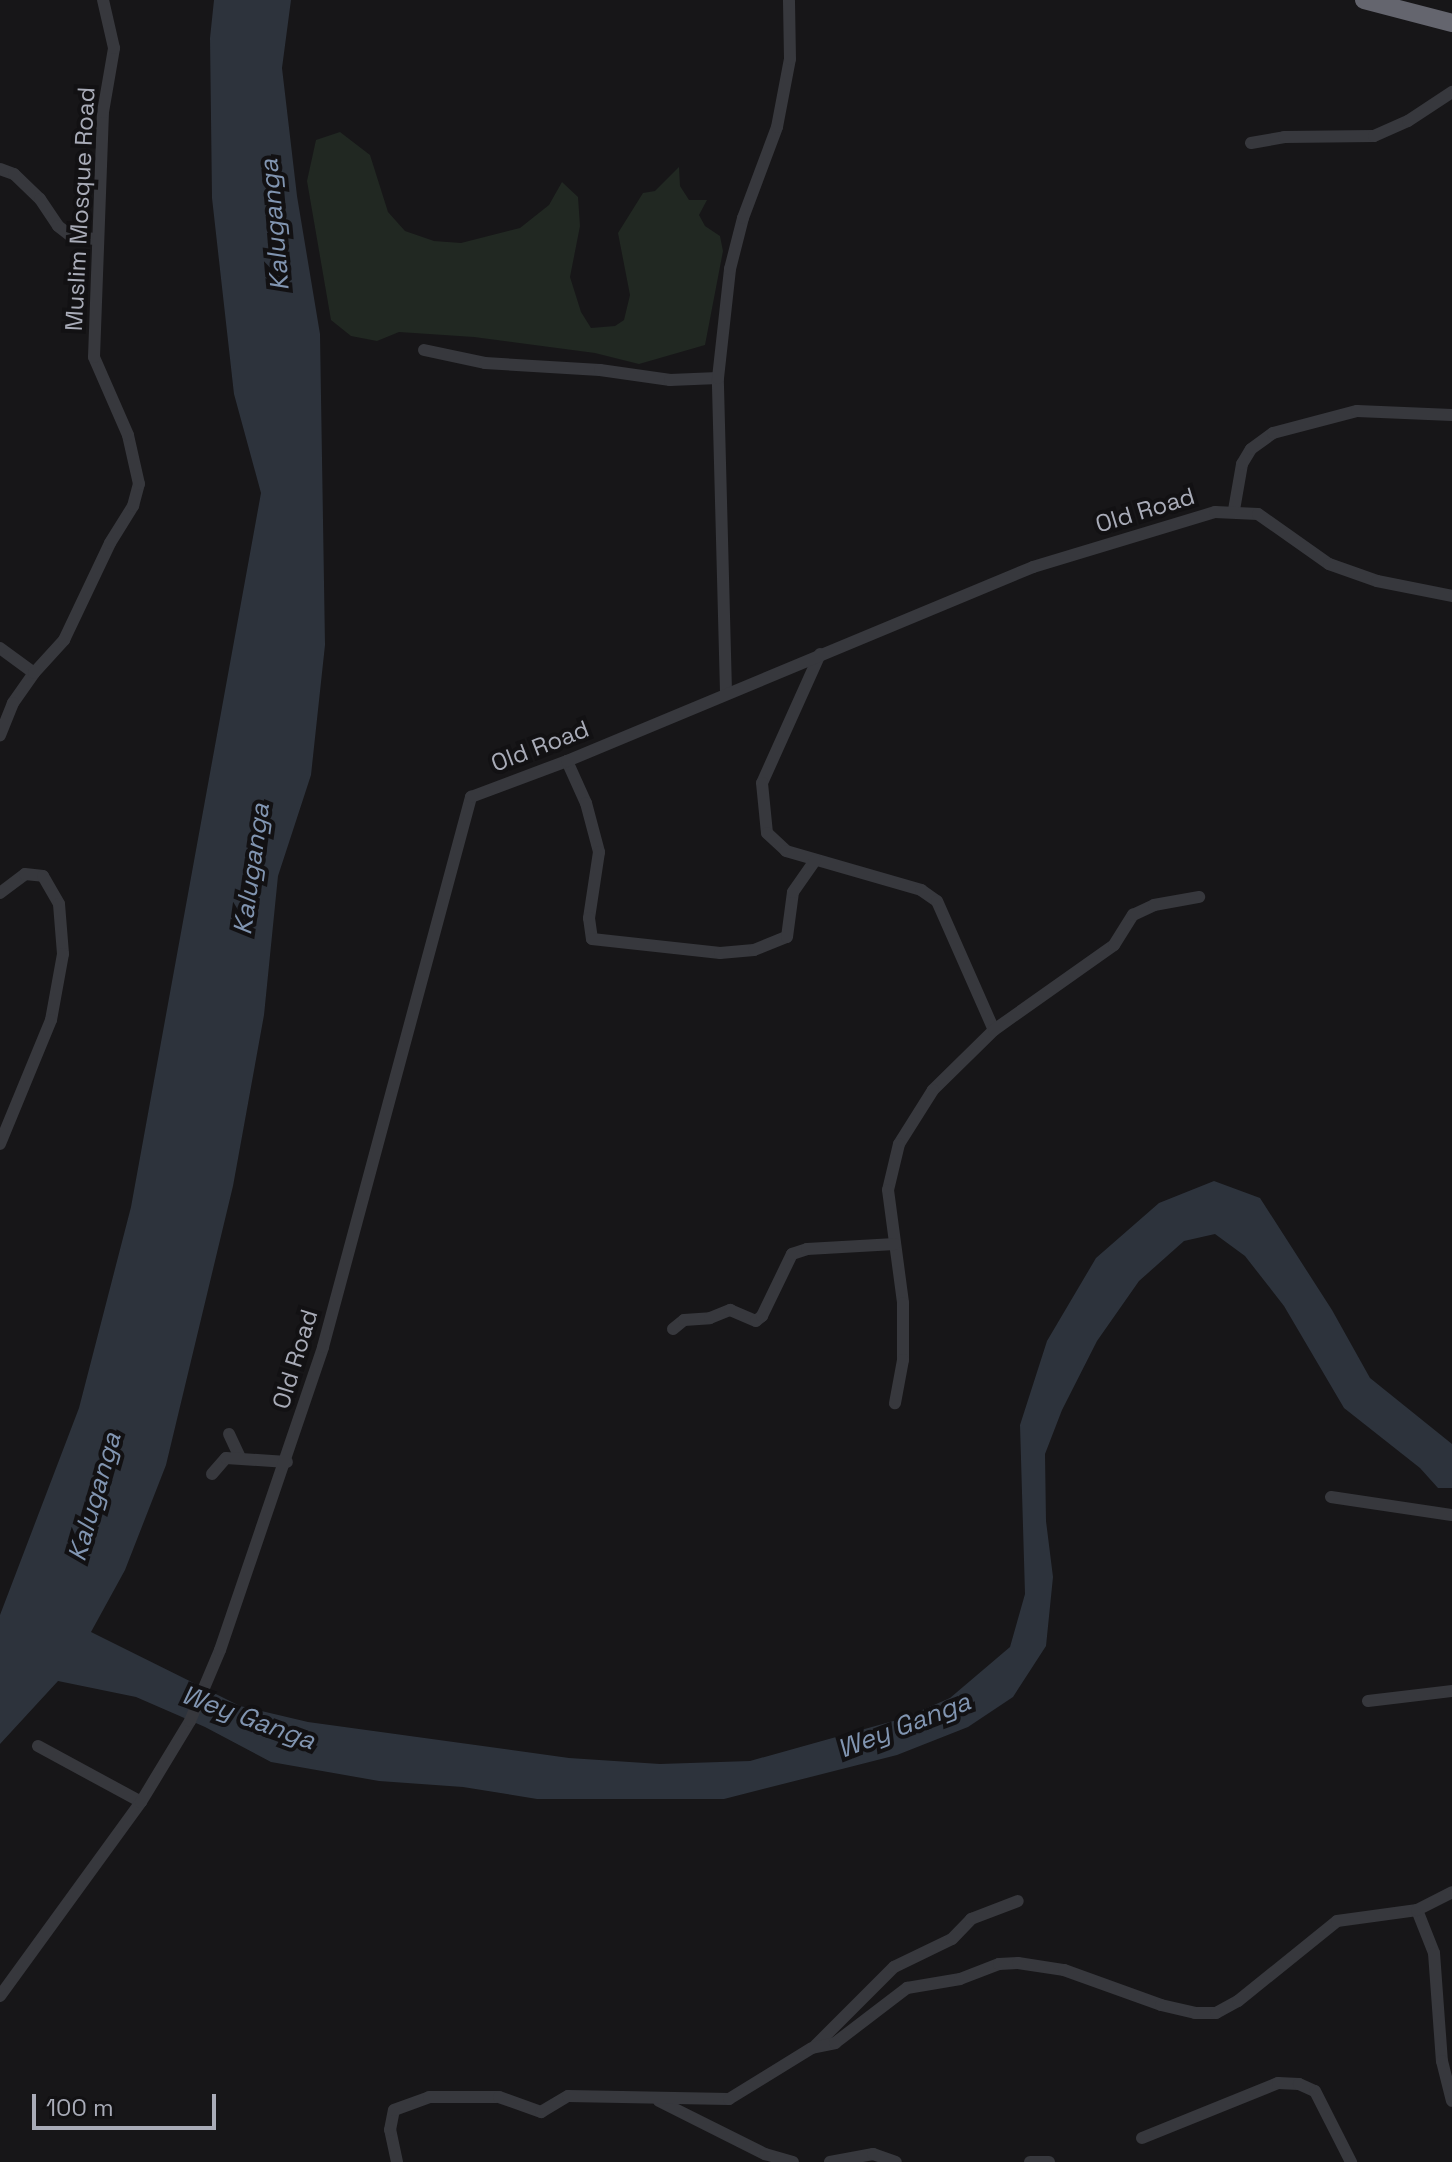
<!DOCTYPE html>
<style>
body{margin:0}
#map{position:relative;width:1452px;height:2162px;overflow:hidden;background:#171618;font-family:"Space Grotesk",sans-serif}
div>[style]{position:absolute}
.green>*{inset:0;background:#212822}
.water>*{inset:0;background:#2d333c}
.minor>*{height:12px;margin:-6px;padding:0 6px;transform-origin:6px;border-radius:6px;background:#37383d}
.highway>*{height:18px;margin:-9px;padding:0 9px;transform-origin:9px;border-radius:9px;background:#64656e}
span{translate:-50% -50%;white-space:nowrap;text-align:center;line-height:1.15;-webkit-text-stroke:8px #121113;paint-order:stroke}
.street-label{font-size:24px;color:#a9acb8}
.water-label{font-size:26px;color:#8195b1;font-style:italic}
.scale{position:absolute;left:32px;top:2094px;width:184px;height:36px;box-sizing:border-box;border:4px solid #a9acb8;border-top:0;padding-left:10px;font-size:24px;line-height:28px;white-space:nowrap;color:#a9acb8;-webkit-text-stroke:6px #121113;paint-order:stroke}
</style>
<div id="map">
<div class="green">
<div style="clip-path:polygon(340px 132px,370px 155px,388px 212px,405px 231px,434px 241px,461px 243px,520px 228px,549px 205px,562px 182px,578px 197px,580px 226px,570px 277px,581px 312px,591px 328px,615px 326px,624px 320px,630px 295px,618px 233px,643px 193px,655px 191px,679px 167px,680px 186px,689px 200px,707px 200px,699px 215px,705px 226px,720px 236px,723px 251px,705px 345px,639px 364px,595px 353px,474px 337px,399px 332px,377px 341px,351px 336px,331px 320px,307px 181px,316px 140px)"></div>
</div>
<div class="water">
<div style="clip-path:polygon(214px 0,291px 0,282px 68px,297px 196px,320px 334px,325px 645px,311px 775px,278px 876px,264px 1015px,233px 1186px,166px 1465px,125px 1570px,91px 1632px,240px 1706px,308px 1722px,569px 1758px,660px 1764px,750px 1761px,904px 1718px,950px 1698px,1010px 1647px,1025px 1594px,1020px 1425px,1047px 1341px,1096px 1258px,1159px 1203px,1214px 1181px,1260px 1198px,1332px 1310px,1370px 1378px,1452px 1444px,1452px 1488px,1438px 1488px,1420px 1468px,1344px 1408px,1284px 1306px,1245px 1256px,1215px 1234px,1184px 1241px,1139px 1281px,1097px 1341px,1062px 1410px,1045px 1454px,1046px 1521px,1053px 1577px,1046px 1646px,1013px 1697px,968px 1727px,897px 1755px,724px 1799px,537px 1799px,463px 1787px,379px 1781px,271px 1762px,205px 1727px,136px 1697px,58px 1681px,0 1744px,0 1615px,79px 1408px,131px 1207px,261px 493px,234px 394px,212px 198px,210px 38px)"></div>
</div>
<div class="minor">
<div style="left:1251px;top:143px;width:34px;rotate:-10deg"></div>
<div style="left:1284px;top:137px;width:90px;rotate:-0.6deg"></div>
<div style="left:1374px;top:136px;width:37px;rotate:-24deg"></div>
<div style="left:1408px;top:121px;width:53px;rotate:-33.4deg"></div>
<div style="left:0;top:169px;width:15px;rotate:20deg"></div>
<div style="left:14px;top:174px;width:36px;rotate:44deg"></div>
<div style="left:40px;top:199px;width:32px;rotate:56deg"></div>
<div style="left:58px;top:226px;width:18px;rotate:38deg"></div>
<div style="left:72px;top:237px;width:24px;rotate:5deg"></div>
<div style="left:424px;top:350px;width:62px;rotate:12deg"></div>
<div style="left:485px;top:363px;width:115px;rotate:3.5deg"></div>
<div style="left:600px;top:370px;width:71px;rotate:8.1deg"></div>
<div style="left:670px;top:380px;width:48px;rotate:-2.4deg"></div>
<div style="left:1234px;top:510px;width:47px;rotate:-80.1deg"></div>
<div style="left:1242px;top:464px;width:17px;rotate:-59deg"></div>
<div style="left:1251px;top:449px;width:27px;rotate:-36deg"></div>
<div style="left:1273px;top:433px;width:87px;rotate:-14.7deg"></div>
<div style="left:1357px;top:411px;width:95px;rotate:2.4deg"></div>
<div style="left:0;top:648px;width:42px;rotate:36.3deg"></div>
<div style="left:34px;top:673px;width:37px;rotate:125deg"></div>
<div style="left:13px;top:703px;width:35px;rotate:112deg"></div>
<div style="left:820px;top:654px;width:141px;rotate:114.2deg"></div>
<div style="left:762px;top:783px;width:50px;rotate:84.3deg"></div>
<div style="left:767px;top:833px;width:26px;rotate:43deg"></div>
<div style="left:786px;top:851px;width:141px;rotate:16.1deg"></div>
<div style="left:921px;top:890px;width:19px;rotate:35deg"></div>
<div style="left:937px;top:901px;width:141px;rotate:66.2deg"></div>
<div style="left:994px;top:1030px;width:86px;rotate:135.5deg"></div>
<div style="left:933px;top:1090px;width:64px;rotate:122.2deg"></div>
<div style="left:899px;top:1144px;width:47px;rotate:103.4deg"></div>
<div style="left:888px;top:1190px;width:114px;rotate:82.4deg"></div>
<div style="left:903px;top:1303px;width:57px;rotate:90deg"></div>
<div style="left:903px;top:1360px;width:44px;rotate:100.5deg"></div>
<div style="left:34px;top:673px;width:45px;rotate:-47.7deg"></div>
<div style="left:64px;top:640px;width:107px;rotate:-64.6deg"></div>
<div style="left:110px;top:543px;width:44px;rotate:-58.1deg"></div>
<div style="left:133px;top:506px;width:23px;rotate:-75deg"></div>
<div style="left:139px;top:484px;width:50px;rotate:-102.7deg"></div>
<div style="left:128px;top:435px;width:85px;rotate:-113.6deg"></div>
<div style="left:94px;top:357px;width:245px;rotate:-87.9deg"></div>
<div style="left:103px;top:112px;width:65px;rotate:-80.2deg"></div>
<div style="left:114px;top:48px;width:49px;rotate:-102.9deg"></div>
<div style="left:726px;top:692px;width:314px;rotate:-91.5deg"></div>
<div style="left:718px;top:378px;width:110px;rotate:-83.7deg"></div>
<div style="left:730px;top:269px;width:53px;rotate:-75.7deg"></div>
<div style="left:743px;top:218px;width:97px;rotate:-69.5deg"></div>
<div style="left:777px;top:127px;width:69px;rotate:-79.2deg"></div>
<div style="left:790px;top:59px;width:59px;rotate:-91deg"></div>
<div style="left:567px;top:761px;width:46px;rotate:65.7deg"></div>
<div style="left:586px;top:803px;width:51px;rotate:75.1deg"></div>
<div style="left:599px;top:852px;width:67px;rotate:98.6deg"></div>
<div style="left:589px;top:918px;width:21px;rotate:82deg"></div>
<div style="left:592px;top:939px;width:129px;rotate:6.2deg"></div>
<div style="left:720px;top:953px;width:34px;rotate:-5deg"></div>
<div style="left:754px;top:950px;width:35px;rotate:-22deg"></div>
<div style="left:787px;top:937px;width:45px;rotate:-82.4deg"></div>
<div style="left:793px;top:892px;width:39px;rotate:-55deg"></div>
<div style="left:0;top:893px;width:31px;rotate:-37deg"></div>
<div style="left:25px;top:874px;width:18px;rotate:6deg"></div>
<div style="left:43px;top:876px;width:32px;rotate:60deg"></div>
<div style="left:59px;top:904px;width:50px;rotate:85.4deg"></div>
<div style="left:63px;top:954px;width:67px;rotate:100.3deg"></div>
<div style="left:51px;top:1020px;width:134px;rotate:112.4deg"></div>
<div style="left:994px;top:1030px;width:147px;rotate:-35.3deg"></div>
<div style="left:1114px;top:945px;width:36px;rotate:-58deg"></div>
<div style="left:1133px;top:915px;width:23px;rotate:-25deg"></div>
<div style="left:1154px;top:905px;width:46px;rotate:-10.1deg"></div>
<div style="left:673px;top:1329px;width:14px;rotate:-39deg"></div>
<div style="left:684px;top:1320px;width:26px;rotate:-4deg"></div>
<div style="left:710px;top:1318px;width:22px;rotate:-22deg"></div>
<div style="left:730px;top:1310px;width:28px;rotate:23deg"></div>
<div style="left:756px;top:1321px;width:8px;rotate:-40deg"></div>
<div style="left:762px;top:1316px;width:69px;rotate:-64.2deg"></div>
<div style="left:792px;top:1254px;width:16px;rotate:-18deg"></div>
<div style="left:807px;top:1249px;width:88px;rotate:-3.3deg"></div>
<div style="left:229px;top:1434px;width:26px;rotate:65deg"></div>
<div style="left:212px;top:1474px;width:21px;rotate:-49deg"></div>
<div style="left:226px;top:1458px;width:61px;rotate:3.8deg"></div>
<div style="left:1331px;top:1497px;width:122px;rotate:8.5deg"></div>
<div style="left:1368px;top:1701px;width:85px;rotate:-6.8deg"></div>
<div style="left:38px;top:1746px;width:117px;rotate:28.5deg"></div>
<div style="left:1417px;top:1910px;width:46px;rotate:68.4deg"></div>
<div style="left:1434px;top:1953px;width:108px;rotate:85.8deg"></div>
<div style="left:1442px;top:2061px;width:41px;rotate:76deg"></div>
<div style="left:0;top:1996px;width:240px;rotate:-54deg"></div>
<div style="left:141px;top:1802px;width:95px;rotate:-58.8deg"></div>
<div style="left:190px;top:1721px;width:77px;rotate:-67.1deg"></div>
<div style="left:220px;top:1650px;width:320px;rotate:-71.2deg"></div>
<div style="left:323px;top:1347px;width:570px;rotate:-74.94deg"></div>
<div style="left:471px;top:797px;width:103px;rotate:-20.6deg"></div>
<div style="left:567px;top:761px;width:505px;rotate:-22.6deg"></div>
<div style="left:1033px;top:567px;width:190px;rotate:-16.8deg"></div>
<div style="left:1215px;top:512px;width:43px;rotate:2.7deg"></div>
<div style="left:1258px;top:514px;width:87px;rotate:35.2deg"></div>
<div style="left:1329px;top:564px;width:51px;rotate:19.5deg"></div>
<div style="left:1377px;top:581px;width:76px;rotate:11.3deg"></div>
<div style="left:815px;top:2046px;width:112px;rotate:-45deg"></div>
<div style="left:894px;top:1967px;width:64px;rotate:-25.8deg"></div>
<div style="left:952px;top:1939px;width:28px;rotate:-46deg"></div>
<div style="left:971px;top:1919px;width:50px;rotate:-21deg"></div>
<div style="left:659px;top:2101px;width:119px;rotate:26.6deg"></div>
<div style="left:765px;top:2154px;width:29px;rotate:16deg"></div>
<div style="left:1142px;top:2138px;width:147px;rotate:-22deg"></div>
<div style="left:1278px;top:2083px;width:21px;rotate:3deg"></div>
<div style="left:1299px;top:2084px;width:17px;rotate:24deg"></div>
<div style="left:1315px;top:2091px;width:80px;rotate:63.1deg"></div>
<div style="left:397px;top:2162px;width:33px;rotate:-102deg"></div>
<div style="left:390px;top:2130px;width:20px;rotate:-79deg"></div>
<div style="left:394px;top:2110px;width:37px;rotate:-20deg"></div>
<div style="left:429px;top:2097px;width:70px"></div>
<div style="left:499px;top:2097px;width:45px;rotate:19.7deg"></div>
<div style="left:541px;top:2112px;width:31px;rotate:-31deg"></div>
<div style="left:568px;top:2096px;width:161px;rotate:1.1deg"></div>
<div style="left:729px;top:2099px;width:97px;rotate:-31.6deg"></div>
<div style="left:812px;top:2048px;width:24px;rotate:-12deg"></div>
<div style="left:835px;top:2043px;width:91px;rotate:-37.4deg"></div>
<div style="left:907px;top:1988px;width:54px;rotate:-9.6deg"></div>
<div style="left:960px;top:1979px;width:42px;rotate:-21deg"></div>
<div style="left:999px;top:1964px;width:19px;rotate:-3deg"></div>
<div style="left:1018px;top:1963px;width:47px;rotate:8.7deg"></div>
<div style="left:1064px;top:1970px;width:103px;rotate:19.8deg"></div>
<div style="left:1161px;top:2005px;width:35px;rotate:13deg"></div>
<div style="left:1195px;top:2013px;width:21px"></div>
<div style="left:1216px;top:2013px;width:25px;rotate:-29deg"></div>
<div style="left:1238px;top:2001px;width:127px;rotate:-38.9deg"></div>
<div style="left:1337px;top:1921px;width:81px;rotate:-7.8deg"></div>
<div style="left:1417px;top:1910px;width:39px;rotate:-27deg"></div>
<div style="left:830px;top:2162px;width:44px;rotate:-10.5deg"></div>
<div style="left:873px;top:2154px;width:24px;rotate:19deg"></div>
<div style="left:1030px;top:2162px;width:19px"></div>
</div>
<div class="highway">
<div style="left:1364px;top:0;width:91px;rotate:14.6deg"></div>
</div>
<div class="street-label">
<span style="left:80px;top:209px;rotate:-87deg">Muslim Mosque Road</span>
<span style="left:1145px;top:510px;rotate:-17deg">Old Road</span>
<span style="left:540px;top:746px;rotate:-21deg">Old Road</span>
<span style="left:295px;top:1359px;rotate:-73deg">Old Road</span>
</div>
<div class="water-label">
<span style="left:275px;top:225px;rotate:-95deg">Kaluganga</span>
<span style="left:252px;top:869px;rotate:-82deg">Kaluganga</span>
<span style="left:95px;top:1497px;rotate:-74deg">Kaluganga</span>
<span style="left:248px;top:1718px;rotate:20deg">Wey Ganga</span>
<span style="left:904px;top:1726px;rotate:-21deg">Wey Ganga</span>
</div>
<div class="scale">100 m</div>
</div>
